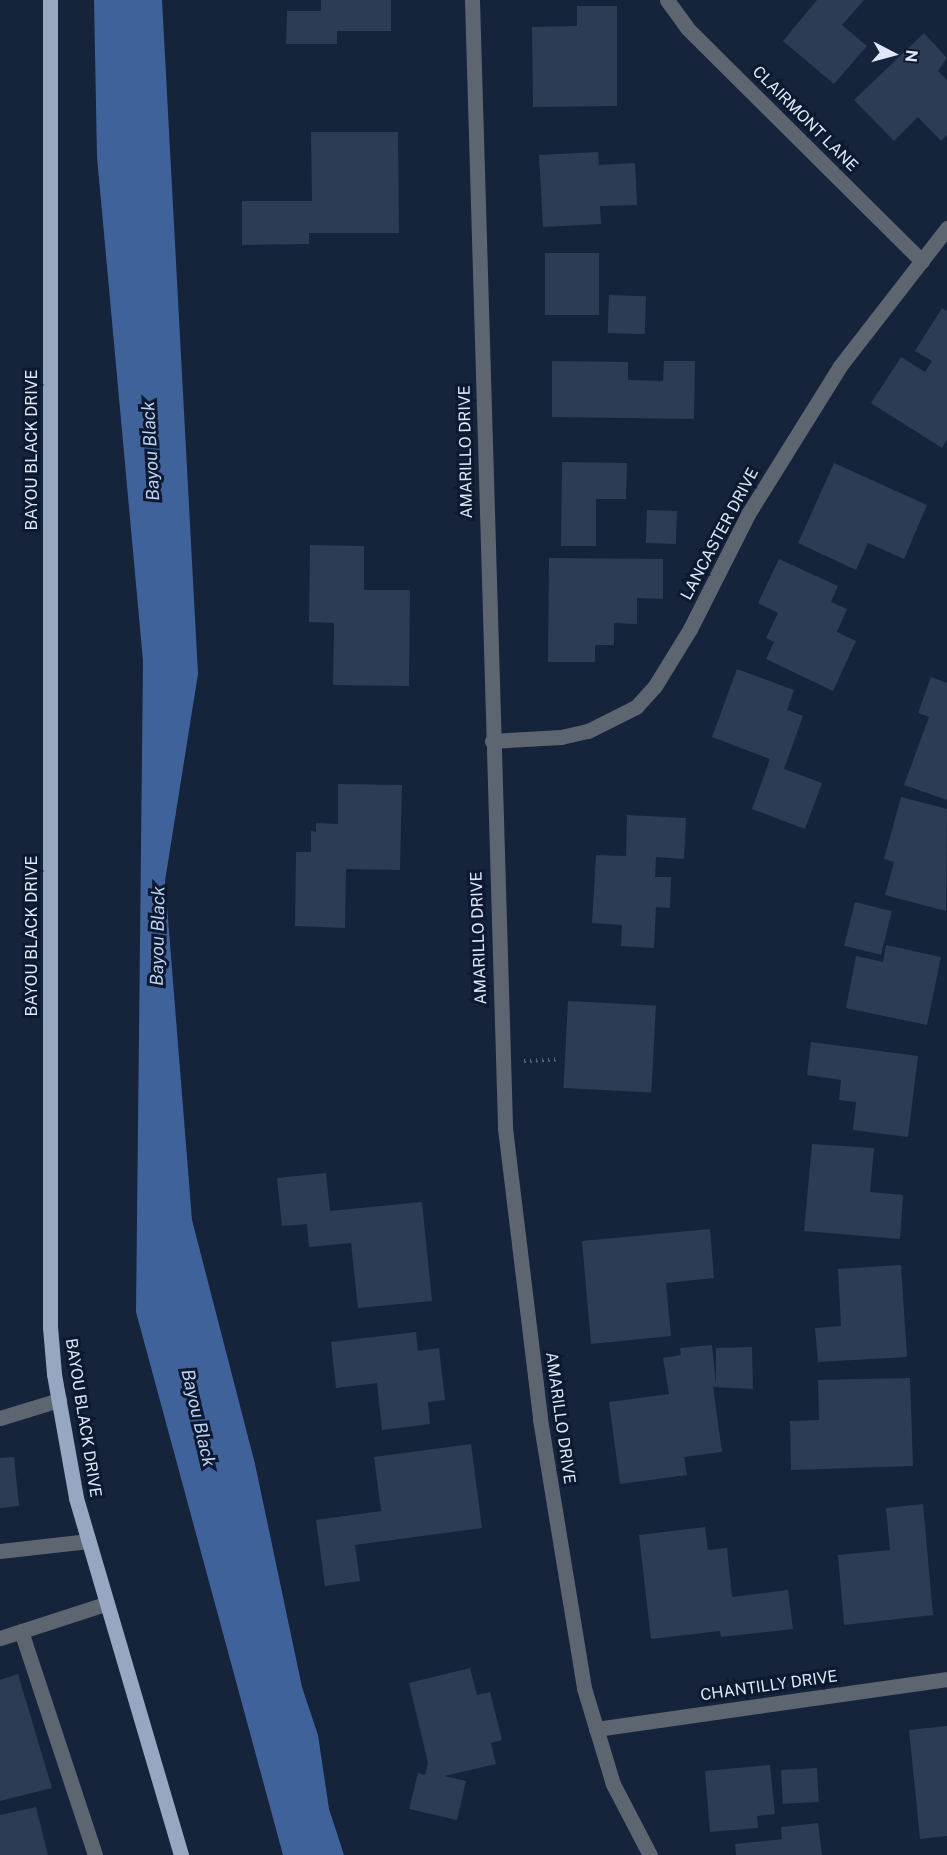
<!DOCTYPE html>
<style>
body{margin:0}
#map{position:relative;width:947px;height:1855px;overflow:hidden;background:#15233b;font-family:"Public Sans",sans-serif}
div>[style]{position:absolute}
.water>*{inset:0;background:#40629a}
.building>*{inset:0;background:#2d3c55;transform-origin:0 0}
.path>*{height:4px;margin-top:-2px;transform-origin:0;background:repeating-linear-gradient(90deg,#576479 0 1.5px,transparent 0 6px)}
.minor>*{height:15px;margin:-7.5px;padding:0 7.5px;transform-origin:7.5px;border-radius:7.5px;background:#5d6571}
.major>*{height:15px;margin:-7.5px;padding:0 7.5px;transform-origin:7.5px;border-radius:7.5px;background:#97a7c1}
span{translate:-50% -50%;white-space:nowrap;text-align:center;line-height:1.15;-webkit-text-stroke:6px #0c1930;paint-order:stroke}
.street-label{font-size:16px;color:#dee8f8}
.water-label{font-size:18px;color:#bed2f4;font-style:italic}
.north{position:absolute;left:863px;top:24px;width:60px;height:60px;-webkit-text-stroke:4px #0c1930;paint-order:stroke;rotate:96deg;font-size:16px;font-weight:700;line-height:24px;text-align:center;color:#dee8f8}
.north::after{content:'';display:block;margin:auto;width:21px;height:27px;background:#dee8f8;clip-path:polygon(50% 0,100% 100%,50% 72%,0 100%)}
</style>
<div id="map">
<div class="water">
<div style="clip-path:polygon(94px 0,162px 0,198px 674px,165px 881px,192px 1220px,255px 1464px,302px 1687px,318px 1735px,329px 1809px,344px 1855px,283px 1855px,136px 1312px,143px 661px,97px 157px)"></div>
</div>
<div class="building">
<div style="clip-path:polygon(321px 0,391px 0,391px 31px,337px 31px,337px 44px,286px 44px,287px 11px,321px 11px)"></div>
<div style="clip-path:polygon(817px 0,864px 0,842px 25px,867px 46px,834px 84px,783px 41px)"></div>
<div style="clip-path:polygon(577px 6px,617px 6px,617px 106px,533px 107px,532px 27px,577px 26px)"></div>
<div style="clip-path:polygon(924px 33px,947px 58px,938px 71px,947px 80px,947px 135px,941px 141px,918px 117px,894px 141px,854px 100px)"></div>
<div style="clip-path:polygon(311px 132px,398px 132px,399px 233px,309px 233px,309px 244px,242px 245px,242px 201px,312px 201px)"></div>
<div style="clip-path:polygon(598px 152px,599px 165px,635px 163px,637px 205px,600px 206px,601px 224px,543px 227px,539px 155px)"></div>
<div style="left:545px;top:253px;width:54px;height:62px"></div>
<div style="left:609px;top:295px;width:37px;height:38px;rotate:2deg"></div>
<div style="clip-path:polygon(942px 308px,947px 311px,947px 440px,942px 448px,871px 403px,901px 357px,925px 372px,932px 361px,915px 351px)"></div>
<div style="clip-path:polygon(552px 361px,628px 362px,628px 380px,663px 381px,664px 361px,695px 361px,694px 419px,552px 417px)"></div>
<div style="clip-path:polygon(562px 462px,627px 463px,626px 499px,596px 499px,596px 546px,561px 546px)"></div>
<div style="clip-path:polygon(834px 463px,927px 505px,904px 559px,868px 543px,856px 570px,798px 543px)"></div>
<div style="left:647px;top:510px;width:30px;height:33px;rotate:2deg"></div>
<div style="clip-path:polygon(310px 545px,364px 546px,364px 590px,410px 590px,409px 686px,333px 685px,334px 623px,309px 622px)"></div>
<div style="clip-path:polygon(549px 558px,663px 559px,663px 599px,637px 598px,637px 624px,614px 623px,614px 645px,595px 645px,595px 662px,548px 662px)"></div>
<div style="clip-path:polygon(779px 559px,838px 586px,831px 602px,847px 609px,837px 632px,856px 641px,833px 691px,766px 659px,774px 642px,766px 638px,778px 613px,758px 603px)"></div>
<div style="clip-path:polygon(737px 669px,794px 690px,787px 710px,803px 716px,784px 769px,822px 783px,805px 829px,752px 809px,770px 759px,712px 737px)"></div>
<div style="clip-path:polygon(931px 677px,947px 683px,947px 800px,904px 785px,929px 717px,918px 713px)"></div>
<div style="clip-path:polygon(338px 784px,402px 785px,400px 870px,346px 869px,345px 928px,295px 926px,296px 852px,311px 852px,311px 831px,316px 832px,316px 823px,338px 824px)"></div>
<div style="clip-path:polygon(901px 797px,947px 809px,946px 911px,885px 895px,894px 862px,884px 859px)"></div>
<div style="clip-path:polygon(627px 815px,686px 818px,684px 859px,656px 857px,655px 877px,671px 877px,670px 908px,656px 907px,654px 948px,621px 946px,622px 925px,592px 923px,596px 855px,626px 856px)"></div>
<div style="left:855px;top:902px;width:38px;height:45px;rotate:14deg"></div>
<div style="clip-path:polygon(886px 945px,941px 957px,927px 1025px,846px 1008px,856px 956px,883px 962px)"></div>
<div style="left:568px;top:1001px;width:88px;height:87px;rotate:3deg"></div>
<div style="clip-path:polygon(811px 1042px,918px 1056px,908px 1137px,853px 1130px,856px 1102px,839px 1100px,841px 1080px,807px 1075px)"></div>
<div style="clip-path:polygon(812px 1144px,874px 1148px,870px 1192px,903px 1195px,900px 1239px,804px 1231px)"></div>
<div style="clip-path:polygon(326px 1173px,330px 1211px,422px 1202px,432px 1301px,358px 1308px,351px 1243px,309px 1247px,307px 1224px,282px 1226px,277px 1178px)"></div>
<div style="clip-path:polygon(710px 1229px,714px 1278px,666px 1283px,671px 1336px,591px 1344px,582px 1241px)"></div>
<div style="clip-path:polygon(901px 1265px,907px 1357px,818px 1362px,815px 1328px,841px 1326px,838px 1269px)"></div>
<div style="clip-path:polygon(416px 1332px,418px 1351px,439px 1348px,445px 1400px,428px 1402px,430px 1424px,382px 1430px,377px 1383px,336px 1388px,331px 1342px)"></div>
<div style="clip-path:polygon(712px 1345px,716px 1384px,716px 1348px,752px 1347px,753px 1389px,713px 1387px,722px 1452px,684px 1457px,687px 1475px,620px 1484px,609px 1402px,669px 1394px,663px 1358px,681px 1355px,680px 1348px)"></div>
<div style="clip-path:polygon(910px 1378px,913px 1466px,791px 1470px,790px 1421px,819px 1420px,818px 1380px)"></div>
<div style="clip-path:polygon(471px 1444px,482px 1528px,355px 1545px,360px 1581px,325px 1586px,316px 1520px,381px 1511px,374px 1457px)"></div>
<div style="clip-path:polygon(14px 1457px,19px 1506px,0 1508px,0 1458px)"></div>
<div style="clip-path:polygon(923px 1504px,933px 1615px,844px 1625px,838px 1555px,890px 1550px,886px 1508px)"></div>
<div style="clip-path:polygon(705px 1527px,708px 1550px,727px 1548px,732px 1597px,788px 1590px,793px 1629px,721px 1637px,720px 1631px,651px 1639px,639px 1535px)"></div>
<div style="clip-path:polygon(470px 1668px,477px 1695px,490px 1692px,502px 1740px,491px 1743px,496px 1764px,444px 1776px,466px 1781px,457px 1820px,409px 1809px,418px 1773px,425px 1775px,428px 1763px,409px 1683px)"></div>
<div style="clip-path:polygon(18px 1674px,52px 1788px,0 1801px,0 1680px)"></div>
<div style="clip-path:polygon(947px 1726px,947px 1836px,920px 1839px,909px 1730px)"></div>
<div style="clip-path:polygon(770px 1765px,775px 1814px,757px 1816px,758px 1828px,710px 1832px,705px 1771px)"></div>
<div style="left:817px;top:1768px;width:34px;height:36px;rotate:87deg"></div>
<div style="clip-path:polygon(36px 1807px,48px 1855px,0 1855px,0 1815px)"></div>
<div style="clip-path:polygon(818px 1823px,822px 1855px,736px 1855px,735px 1844px,782px 1839px,781px 1827px)"></div>
</div>
<div class="path">
<div style="left:524px;top:1061px;width:35px;rotate:-3deg"></div>
</div>
<div class="minor">
<div style="left:472px;top:0;width:1128px;rotate:88.32deg"></div>
<div style="left:505px;top:1128px;width:293px;rotate:83.1deg"></div>
<div style="left:540px;top:1419px;width:273px;rotate:80.7deg"></div>
<div style="left:584px;top:1688px;width:100px;rotate:73.2deg"></div>
<div style="left:613px;top:1784px;width:80px;rotate:62.5deg"></div>
<div style="left:667px;top:0;width:34px;rotate:54deg"></div>
<div style="left:687px;top:28px;width:331px;rotate:44.8deg"></div>
<div style="left:492px;top:741px;width:69px;rotate:-3.3deg"></div>
<div style="left:561px;top:737px;width:28px;rotate:-13deg"></div>
<div style="left:588px;top:731px;width:54px;rotate:-26.6deg"></div>
<div style="left:636px;top:707px;width:28px;rotate:-48deg"></div>
<div style="left:655px;top:686px;width:67px;rotate:-58.4deg"></div>
<div style="left:690px;top:629px;width:129px;rotate:-63.2deg"></div>
<div style="left:748px;top:514px;width:174px;rotate:-58.1deg"></div>
<div style="left:840px;top:366px;width:175px;rotate:-52.2deg"></div>
<div style="left:0;top:1418px;width:62px;rotate:-17deg"></div>
<div style="left:0;top:1551px;width:89px;rotate:-6.5deg"></div>
<div style="left:21px;top:1631px;width:236px;rotate:71.7deg"></div>
<div style="left:0;top:1638px;width:110px;rotate:-17.9deg"></div>
<div style="left:596px;top:1729px;width:355px;rotate:-8.1deg"></div>
</div>
<div class="major">
<div style="left:50px;top:0;width:1327px;rotate:90deg"></div>
<div style="left:50px;top:1327px;width:47px;rotate:85.1deg"></div>
<div style="left:54px;top:1374px;width:126px;rotate:79.9deg"></div>
<div style="left:76px;top:1498px;width:372px;rotate:73.6deg"></div>
</div>
<div class="street-label">
<span style="left:805px;top:119px;rotate:45deg">CLAIRMONT LANE</span>
<span style="left:32px;top:450px;rotate:-90deg">BAYOU BLACK DRIVE</span>
<span style="left:466px;top:452px;rotate:-91deg">AMARILLO DRIVE</span>
<span style="left:720px;top:534px;rotate:-62deg">LANCASTER DRIVE</span>
<span style="left:32px;top:936px;rotate:-90deg">BAYOU BLACK DRIVE</span>
<span style="left:479px;top:938px;rotate:-92deg">AMARILLO DRIVE</span>
<span style="left:83px;top:1418px;rotate:81deg">BAYOU BLACK DRIVE</span>
<span style="left:560px;top:1418px;rotate:82deg">AMARILLO DRIVE</span>
<span style="left:769px;top:1686px;rotate:-8deg">CHANTILLY DRIVE</span>
</div>
<div class="water-label">
<span style="left:151px;top:451px;rotate:-93deg">Bayou Black</span>
<span style="left:158px;top:936px;rotate:-89deg">Bayou Black</span>
<span style="left:198px;top:1418px;rotate:77deg">Bayou Black</span>
</div>
<div class="north">N</div>
</div>
